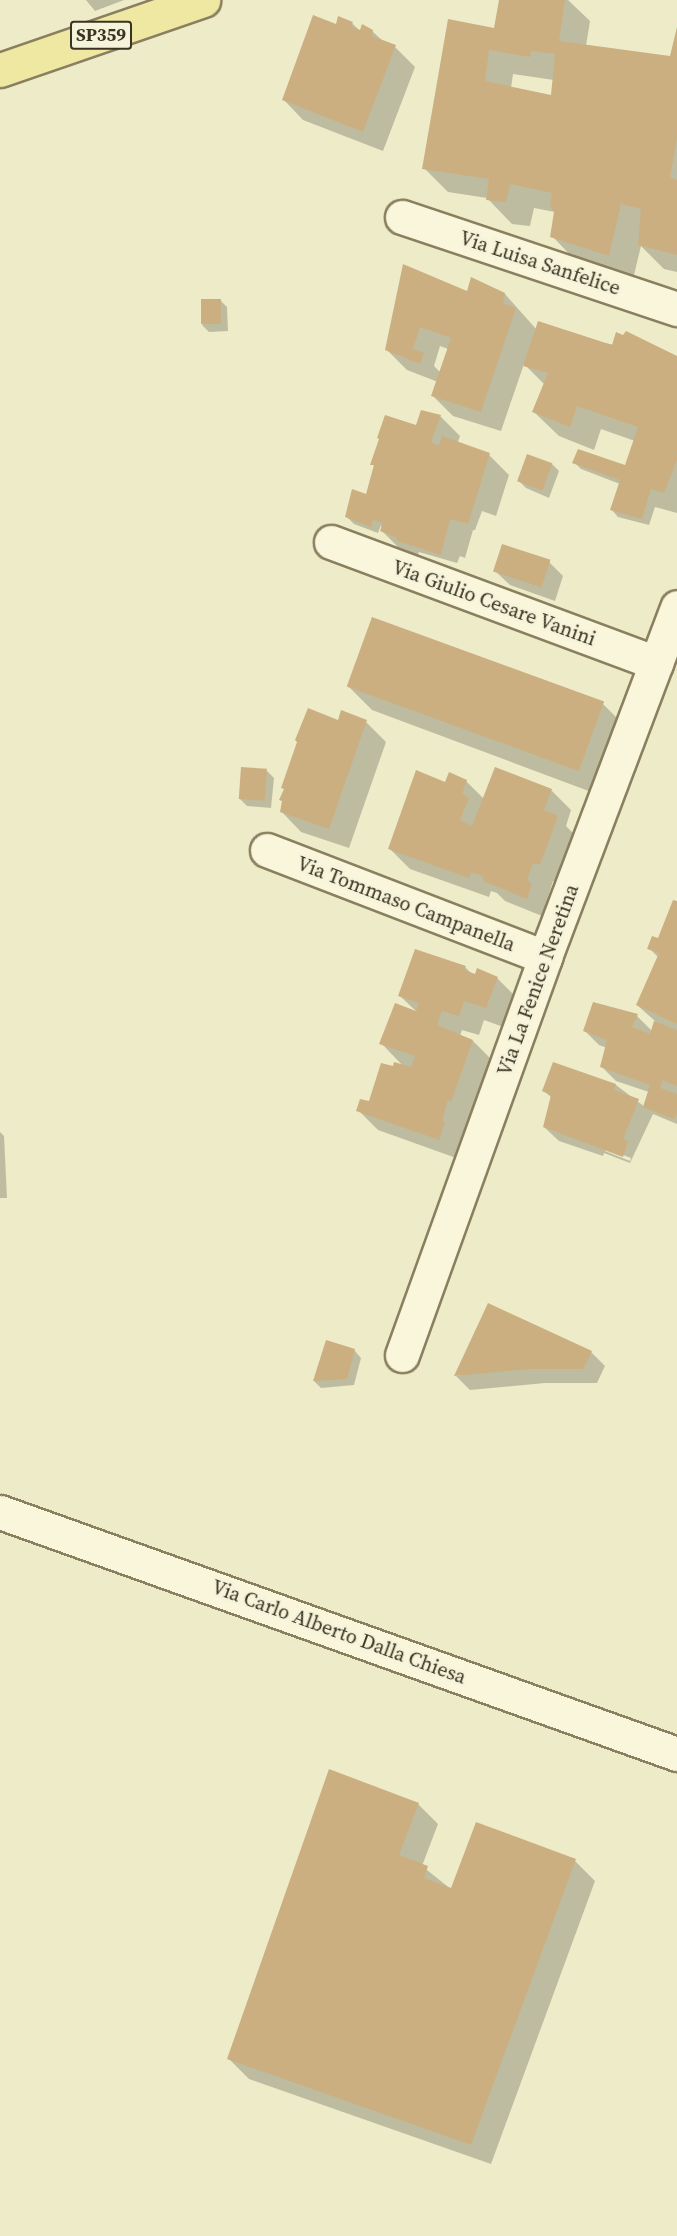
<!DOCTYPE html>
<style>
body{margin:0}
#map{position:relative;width:677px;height:2236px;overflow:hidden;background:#eeebc9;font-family:"Source Serif 4",serif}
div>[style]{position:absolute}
.shadow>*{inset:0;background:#0003}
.building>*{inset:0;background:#cbaf80;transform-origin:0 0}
.roads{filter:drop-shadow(2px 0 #8a7f5e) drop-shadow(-2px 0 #8a7f5e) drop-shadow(0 2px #8a7f5e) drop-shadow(0 -2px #8a7f5e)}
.minor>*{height:33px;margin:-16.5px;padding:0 16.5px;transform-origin:16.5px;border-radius:16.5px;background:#f9f6dc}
.tertiary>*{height:33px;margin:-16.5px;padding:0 16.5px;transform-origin:16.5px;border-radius:16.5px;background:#f9f6dc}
.primary>*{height:33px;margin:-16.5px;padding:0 16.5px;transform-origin:16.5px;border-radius:16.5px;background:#efe8a3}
span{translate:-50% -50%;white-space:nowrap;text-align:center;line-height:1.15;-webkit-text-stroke:5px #f5f3d9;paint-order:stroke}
.shield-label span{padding:2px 4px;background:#f5f3d9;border:2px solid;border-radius:4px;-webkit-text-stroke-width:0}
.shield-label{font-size:18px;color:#3b3321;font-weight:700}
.street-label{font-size:20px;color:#3b3321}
</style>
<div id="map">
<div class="shadow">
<div style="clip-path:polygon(86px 0,124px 0,95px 11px)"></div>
<div style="clip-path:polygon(evenodd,501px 0,568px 0,590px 21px,586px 46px,671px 58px,677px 29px,677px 272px,664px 269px,641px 246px,633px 279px,576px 261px,552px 236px,555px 212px,534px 208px,530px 226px,512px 224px,487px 198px,448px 192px,424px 168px,496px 30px,501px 0,513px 74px,554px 80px,552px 97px,511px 88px,513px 74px)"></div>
<div style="clip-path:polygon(352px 23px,361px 32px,372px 31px,384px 42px,395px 47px,415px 67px,383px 151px,303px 120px,283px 99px,337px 26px)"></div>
<div style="clip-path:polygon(evenodd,467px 293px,505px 294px,537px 330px,677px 357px,677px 513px,655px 507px,649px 525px,618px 517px,611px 509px,620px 484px,581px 469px,574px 462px,626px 467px,635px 441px,601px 429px,594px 450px,559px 436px,534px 412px,545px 385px,524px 364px,501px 431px,453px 416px,433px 396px,438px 382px,407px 370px,387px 350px,467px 293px,440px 346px,448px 349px,441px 373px,434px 366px,440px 346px)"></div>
<div style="clip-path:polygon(220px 300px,227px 307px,228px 331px,209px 332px,202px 325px)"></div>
<div style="clip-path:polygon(440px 416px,460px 436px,458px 442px,489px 455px,509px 475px,496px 516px,482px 511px,475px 530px,473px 530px,465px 558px,460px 556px,457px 563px,419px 552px,417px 557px,402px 551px,382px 531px,381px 525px,378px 533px,354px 524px,347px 517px,367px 497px,375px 467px,372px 464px,417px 427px)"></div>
<div style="clip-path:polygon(552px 464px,559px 471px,549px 498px,526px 488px,519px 481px)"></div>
<div style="clip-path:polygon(549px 562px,563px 576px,555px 601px,510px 585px,495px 571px)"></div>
<div style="clip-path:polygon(348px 686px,603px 704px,627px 728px,602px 796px,372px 710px)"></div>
<div style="clip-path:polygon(366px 722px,386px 742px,349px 848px,301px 832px,281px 811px)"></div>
<div style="clip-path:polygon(267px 771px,274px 778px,271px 808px,247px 806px,240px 799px)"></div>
<div style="clip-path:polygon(466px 781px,484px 799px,551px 790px,571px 810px,566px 826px,577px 837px,560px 884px,553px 881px,547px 900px,552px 904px,547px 918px,505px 901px,497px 893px,491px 891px,489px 897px,410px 869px,390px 849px,446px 784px)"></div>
<div style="clip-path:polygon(evenodd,677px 903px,677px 1124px,653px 1114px,630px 1163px,604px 1153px,603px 1156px,559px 1141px,544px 1127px,552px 1098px,544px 1091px,554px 1064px,616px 1085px,645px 1107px,649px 1092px,616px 1081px,601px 1066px,607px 1048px,599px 1045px,585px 1031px,594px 1003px,637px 1016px,652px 1031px,655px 1021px,637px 1005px,659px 958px,649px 948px,659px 940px,677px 903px,605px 1148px,631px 1158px,630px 1161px,605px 1151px,605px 1148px)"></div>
<div style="clip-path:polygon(465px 967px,472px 974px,497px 978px,517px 998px,506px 1028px,484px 1020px,479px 1035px,462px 1030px,460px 1036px,473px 1041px,493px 1061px,472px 1121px,468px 1119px,459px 1159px,378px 1130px,358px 1110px,369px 1103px,394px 1068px,404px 1067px,381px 1043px,418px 1013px,400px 996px)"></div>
<div style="clip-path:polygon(0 1132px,4px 1136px,7px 1198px,0 1198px)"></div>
<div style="clip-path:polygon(327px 1342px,354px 1350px,361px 1358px,354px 1385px,321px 1388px,314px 1381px)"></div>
<div style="clip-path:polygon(591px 1352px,605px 1366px,597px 1383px,545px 1383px,470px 1390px,456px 1376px)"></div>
<div style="clip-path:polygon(418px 1804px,438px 1824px,422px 1866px,452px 1890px,575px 1861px,595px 1881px,491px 2164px,249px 2079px,229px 2059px)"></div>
</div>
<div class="building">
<div style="clip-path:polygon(evenodd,499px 0,565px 0,559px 41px,670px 56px,677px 27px,677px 138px,670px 177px,677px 180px,677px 255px,638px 245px,641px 209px,621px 204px,609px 256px,550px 237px,554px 212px,550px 206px,552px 193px,510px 184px,506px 202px,486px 200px,489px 179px,422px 169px,448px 19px,494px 28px,499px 0,489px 50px,530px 57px,531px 51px,555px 54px,551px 95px,485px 81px,489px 50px)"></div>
<div style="clip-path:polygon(313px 15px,336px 24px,338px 16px,353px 22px,351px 26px,360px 30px,362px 24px,373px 30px,372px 36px,396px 45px,363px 132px,282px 100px)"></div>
<div style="clip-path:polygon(403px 264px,467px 291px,471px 277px,505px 293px,503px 303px,516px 308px,481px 412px,431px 396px,451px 338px,420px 327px,413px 349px,424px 353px,420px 364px,385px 350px)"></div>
<div style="left:221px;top:299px;width:25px;height:20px;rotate:90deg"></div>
<div style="clip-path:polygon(538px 321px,612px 345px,616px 332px,623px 335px,626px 331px,677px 356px,677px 460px,664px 493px,651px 489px,642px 519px,610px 510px,620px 480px,572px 463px,578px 449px,625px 465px,638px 427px,577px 406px,570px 427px,532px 412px,548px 373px,523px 366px)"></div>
<div style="clip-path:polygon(421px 410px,441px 415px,431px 442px,439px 446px,442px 436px,490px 453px,468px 524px,450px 519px,441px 555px,397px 541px,397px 538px,380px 531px,383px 523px,373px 520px,371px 527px,345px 517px,352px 489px,366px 494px,374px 465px,370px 465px,379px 439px,377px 438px,385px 415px,416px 425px)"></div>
<div style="left:527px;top:454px;width:27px;height:29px;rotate:20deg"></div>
<div style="left:502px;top:544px;width:51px;height:29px;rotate:18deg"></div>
<div style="left:372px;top:617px;width:247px;height:74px;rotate:20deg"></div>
<div style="clip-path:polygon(308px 708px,338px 720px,341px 710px,367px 720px,329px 829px,280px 812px,282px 801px,279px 800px,284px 789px,281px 788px,297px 742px,295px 740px)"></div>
<div style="left:241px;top:767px;width:26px;height:32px;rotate:4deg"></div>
<div style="clip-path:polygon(495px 767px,552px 789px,544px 810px,558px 816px,540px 865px,533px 863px,527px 880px,532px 883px,527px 899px,483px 881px,483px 876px,471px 872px,469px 878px,388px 849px,416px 770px,445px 782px,449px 772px,467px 780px,462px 794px,469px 798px,460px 820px,472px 826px)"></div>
<div style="clip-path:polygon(673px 900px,677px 901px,677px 1024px,636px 1005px,659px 953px,647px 949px,652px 936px,658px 938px)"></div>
<div style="clip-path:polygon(415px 949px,466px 966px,464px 970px,475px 974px,477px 968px,498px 977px,486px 1008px,464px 1001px,459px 1016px,442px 1011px,437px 1025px,473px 1040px,451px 1102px,448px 1100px,442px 1121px,445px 1122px,439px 1140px,356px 1111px,360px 1099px,369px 1101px,381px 1063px,393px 1066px,394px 1062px,411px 1067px,415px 1056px,379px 1044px,395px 1003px,416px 1011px,419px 1003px,398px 996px)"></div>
<div style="clip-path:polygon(593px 1002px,638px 1014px,632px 1027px,650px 1034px,654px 1021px,677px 1030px,677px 1086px,663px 1080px,660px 1088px,677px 1094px,677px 1115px,673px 1119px,643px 1107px,650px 1085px,600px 1067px,607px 1040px,583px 1031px)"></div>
<div style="clip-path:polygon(553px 1062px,616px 1084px,614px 1090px,639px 1099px,623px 1139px,628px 1141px,623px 1157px,543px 1127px,551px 1095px,542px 1091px)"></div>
<div style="clip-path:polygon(488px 1303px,592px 1351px,583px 1369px,529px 1369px,454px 1376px)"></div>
<div style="clip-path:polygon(326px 1340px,355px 1349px,347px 1379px,313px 1381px)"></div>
<div style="clip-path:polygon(329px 1769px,419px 1803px,399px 1855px,428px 1866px,424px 1878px,451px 1888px,476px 1822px,576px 1859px,471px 2145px,227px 2059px)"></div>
</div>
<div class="roads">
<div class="minor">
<div style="left:402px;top:217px;width:290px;rotate:18.5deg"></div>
<div style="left:331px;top:542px;width:347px;rotate:20.4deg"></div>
<div style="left:267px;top:850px;width:298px;rotate:21.1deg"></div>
<div style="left:402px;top:1355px;width:423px;rotate:-70.2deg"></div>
<div style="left:545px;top:957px;width:374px;rotate:-69.3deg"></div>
</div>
<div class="tertiary">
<div style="left:0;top:1512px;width:719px;rotate:19.67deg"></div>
</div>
<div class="primary">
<div style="left:0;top:70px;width:215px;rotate:-19deg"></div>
</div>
</div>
<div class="shield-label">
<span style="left:101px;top:35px">SP359</span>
</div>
<div class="street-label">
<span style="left:540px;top:263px;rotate:18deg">Via Luisa Sanfelice</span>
<span style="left:494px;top:603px;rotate:20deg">Via Giulio Cesare Vanini</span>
<span style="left:406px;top:904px;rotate:21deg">Via Tommaso Campanella</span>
<span style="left:538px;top:980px;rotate:-70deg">Via La Fenice Neretina</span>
<span style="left:339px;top:1632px;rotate:20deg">Via Carlo Alberto Dalla Chiesa</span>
</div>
</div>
